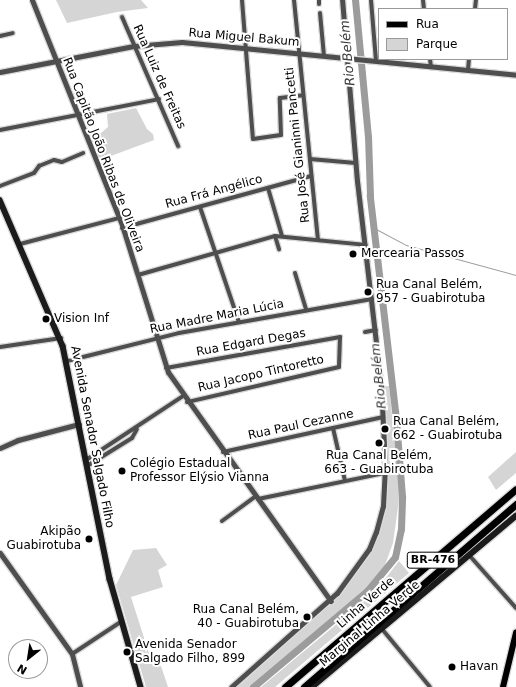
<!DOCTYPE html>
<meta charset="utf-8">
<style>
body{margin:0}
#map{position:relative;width:516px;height:687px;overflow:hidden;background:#fff;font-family:"DejaVu Sans",sans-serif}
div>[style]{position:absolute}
.green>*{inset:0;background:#d5d5d5}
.stream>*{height:1px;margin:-0.5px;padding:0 0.5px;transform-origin:0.5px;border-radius:0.5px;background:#9c9c9c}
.river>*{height:7px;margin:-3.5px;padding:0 3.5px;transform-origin:3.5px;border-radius:3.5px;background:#9c9c9c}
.roads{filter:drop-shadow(1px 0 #dbdbdb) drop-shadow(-1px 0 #dbdbdb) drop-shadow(0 1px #dbdbdb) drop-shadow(0 -1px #dbdbdb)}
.minor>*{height:4px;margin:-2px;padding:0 2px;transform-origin:2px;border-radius:2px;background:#4e4e4e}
.tertiary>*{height:5px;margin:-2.5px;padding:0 2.5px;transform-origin:2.5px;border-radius:2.5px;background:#4e4e4e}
.secondary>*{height:5.5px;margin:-2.75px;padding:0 2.75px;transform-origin:2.75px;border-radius:2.75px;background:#1b1b1b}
.primary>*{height:6px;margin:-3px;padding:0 3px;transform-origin:3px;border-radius:3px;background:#000}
.trunk>*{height:7px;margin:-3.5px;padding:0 3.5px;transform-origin:3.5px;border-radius:3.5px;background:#000}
.dots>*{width:11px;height:11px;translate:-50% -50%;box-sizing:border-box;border:2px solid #fff;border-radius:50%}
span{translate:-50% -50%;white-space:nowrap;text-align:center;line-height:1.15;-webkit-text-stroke:4px #fff;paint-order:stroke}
.shield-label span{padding:1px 3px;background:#fff;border:1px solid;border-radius:3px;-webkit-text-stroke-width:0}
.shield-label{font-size:11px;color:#000;font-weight:700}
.street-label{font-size:12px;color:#000}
.poi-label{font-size:12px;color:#000}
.left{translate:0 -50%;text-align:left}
.right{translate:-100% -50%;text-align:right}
.water-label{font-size:13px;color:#3d3d3d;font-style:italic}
.legend{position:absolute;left:378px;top:8px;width:130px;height:52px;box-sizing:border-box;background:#fff;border:1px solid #999;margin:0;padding:5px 7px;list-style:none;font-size:12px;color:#000}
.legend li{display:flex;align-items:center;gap:8px;height:20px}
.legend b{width:20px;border:1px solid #999}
.north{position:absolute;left:8px;top:639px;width:40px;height:40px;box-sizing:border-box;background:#fff;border:1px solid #999;border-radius:50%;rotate:210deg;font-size:11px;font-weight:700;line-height:16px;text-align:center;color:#000}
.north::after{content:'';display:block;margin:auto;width:14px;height:18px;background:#000;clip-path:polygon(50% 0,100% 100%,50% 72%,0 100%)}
</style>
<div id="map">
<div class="green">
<div style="clip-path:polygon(56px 0,141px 0,148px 8px,117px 12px,67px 23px)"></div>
<div style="clip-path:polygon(136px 108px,147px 129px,153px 134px,154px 140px,100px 160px,93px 146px,91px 133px,101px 133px,108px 127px,107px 114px)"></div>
<div style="clip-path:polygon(384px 386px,389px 386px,400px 493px,393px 543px,385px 565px,366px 589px,250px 687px,236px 687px,333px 602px,348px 583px,375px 543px,385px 514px,388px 481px)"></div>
<div style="clip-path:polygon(516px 452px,516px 473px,496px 490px,488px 477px)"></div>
<div style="clip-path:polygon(156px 548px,167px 565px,158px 570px,163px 587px,131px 597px,153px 666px,161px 666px,168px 687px,146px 687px,116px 585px,133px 550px)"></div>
<div style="clip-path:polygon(399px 561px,409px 573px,275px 687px,261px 687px,374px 593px)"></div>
</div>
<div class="stream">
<div style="left:374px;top:228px;width:36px;rotate:28deg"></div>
<div style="left:406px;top:245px;width:114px;rotate:15.3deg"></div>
</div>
<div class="river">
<div style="left:253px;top:687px;width:149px;rotate:-40.1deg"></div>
<div style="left:367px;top:591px;width:44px;rotate:-50.5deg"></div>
<div style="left:395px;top:557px;width:29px;rotate:-78deg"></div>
<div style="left:401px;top:529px;width:33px;rotate:-88deg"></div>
<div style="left:402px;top:496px;width:77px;rotate:-94.5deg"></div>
<div style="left:396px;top:419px;width:225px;rotate:-96.7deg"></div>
<div style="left:370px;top:196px;width:59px;rotate:-91.9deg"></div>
<div style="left:368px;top:137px;width:138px;rotate:-95.4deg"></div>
</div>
<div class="roads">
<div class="minor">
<div style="left:242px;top:0;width:139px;rotate:85.5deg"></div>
<div style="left:253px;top:139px;width:28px;rotate:-8deg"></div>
<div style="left:281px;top:135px;width:37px;rotate:-92deg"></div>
<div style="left:280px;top:98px;width:23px;rotate:-7deg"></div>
<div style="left:294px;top:0;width:241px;rotate:84.3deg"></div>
<div style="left:319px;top:0;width:4px;rotate:90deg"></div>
<div style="left:371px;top:0;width:61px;rotate:85.3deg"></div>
<div style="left:423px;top:0;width:9px;rotate:84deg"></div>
<div style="left:475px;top:9px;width:9px;rotate:-84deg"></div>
<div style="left:320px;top:13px;width:43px;rotate:84.7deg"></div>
<div style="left:122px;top:17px;width:141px;rotate:66.5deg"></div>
<div style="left:0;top:36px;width:13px;rotate:-13deg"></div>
<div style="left:430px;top:59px;width:8px;rotate:83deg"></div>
<div style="left:468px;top:70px;width:11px;rotate:-85deg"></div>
<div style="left:0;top:130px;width:162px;rotate:-11deg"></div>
<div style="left:310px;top:159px;width:46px;rotate:5deg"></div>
<div style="left:0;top:186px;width:36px;rotate:-21deg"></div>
<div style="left:34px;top:173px;width:9px;rotate:-54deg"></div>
<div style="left:39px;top:166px;width:16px;rotate:-22deg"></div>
<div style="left:54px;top:160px;width:8px;rotate:14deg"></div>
<div style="left:62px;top:162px;width:23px;rotate:-23deg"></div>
<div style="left:268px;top:188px;width:50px;rotate:73.7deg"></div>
<div style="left:200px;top:207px;width:121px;rotate:71.3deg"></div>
<div style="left:122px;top:228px;width:196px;rotate:-15.4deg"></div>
<div style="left:275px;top:236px;width:14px;rotate:73deg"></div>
<div style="left:20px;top:244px;width:102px;rotate:-14.7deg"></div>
<div style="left:295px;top:273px;width:39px;rotate:73deg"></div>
<div style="left:138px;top:275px;width:142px;rotate:-15.9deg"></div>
<div style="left:275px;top:236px;width:91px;rotate:5.6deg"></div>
<div style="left:365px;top:332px;width:11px;rotate:-10deg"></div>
<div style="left:0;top:347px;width:62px;rotate:-8.4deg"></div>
<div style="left:67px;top:361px;width:115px;rotate:-14deg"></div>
<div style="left:179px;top:333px;width:196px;rotate:-10deg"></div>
<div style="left:166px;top:368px;width:177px;rotate:-10.1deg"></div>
<div style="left:340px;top:337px;width:30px;rotate:92deg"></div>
<div style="left:339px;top:367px;width:156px;rotate:167deg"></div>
<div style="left:333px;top:428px;width:54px;rotate:77.2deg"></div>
<div style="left:223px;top:452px;width:164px;rotate:-12.3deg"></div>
<div style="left:86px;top:460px;width:116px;rotate:-33.4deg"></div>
<div style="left:87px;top:466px;width:53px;rotate:-31.9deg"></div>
<div style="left:132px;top:438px;width:10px;rotate:-61deg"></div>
<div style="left:258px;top:499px;width:130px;rotate:-11.6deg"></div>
<div style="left:222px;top:521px;width:42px;rotate:-36.3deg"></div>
<div style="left:469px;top:555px;width:71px;rotate:48.4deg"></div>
<div style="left:382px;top:629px;width:75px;rotate:50.4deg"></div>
<div style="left:72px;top:654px;width:60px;rotate:-33.4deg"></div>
</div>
<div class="tertiary">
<div style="left:32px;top:0;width:239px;rotate:68.2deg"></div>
<div style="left:121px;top:222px;width:157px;rotate:72.6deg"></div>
<div style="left:168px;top:372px;width:281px;rotate:54.6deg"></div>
<div style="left:0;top:72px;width:136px;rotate:-11deg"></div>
<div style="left:134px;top:46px;width:48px;rotate:-4.8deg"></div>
<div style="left:182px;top:42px;width:336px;rotate:5.6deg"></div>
<div style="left:0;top:448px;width:20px;rotate:-24deg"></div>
<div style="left:18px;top:440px;width:63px;rotate:-14.7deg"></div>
<div style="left:0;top:553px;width:124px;rotate:54.5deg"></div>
<div style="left:72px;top:654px;width:34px;rotate:76deg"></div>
<div style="left:231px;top:687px;width:142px;rotate:-41.6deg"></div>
<div style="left:337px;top:593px;width:54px;rotate:-54deg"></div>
<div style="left:369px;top:549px;width:18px;rotate:-68deg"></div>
<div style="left:376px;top:532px;width:27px;rotate:-75deg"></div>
<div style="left:383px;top:506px;width:40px;rotate:-87.1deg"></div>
<div style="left:385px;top:466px;width:81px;rotate:-92.8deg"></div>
<div style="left:381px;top:385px;width:205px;rotate:-96.7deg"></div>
<div style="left:357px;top:181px;width:182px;rotate:-94.7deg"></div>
</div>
<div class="secondary">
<div style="left:0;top:200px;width:159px;rotate:66.7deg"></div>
<div style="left:63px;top:346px;width:238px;rotate:78.6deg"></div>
<div style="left:110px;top:579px;width:112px;rotate:74deg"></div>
<div style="left:312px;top:687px;width:266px;rotate:-40deg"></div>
</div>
<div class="primary">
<div style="left:503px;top:687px;width:56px;rotate:-76.5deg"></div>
</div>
<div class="trunk">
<div style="left:285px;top:687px;width:304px;rotate:-40.6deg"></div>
<div style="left:304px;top:687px;width:280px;rotate:-40.8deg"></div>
</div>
</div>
<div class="dots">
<div style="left:353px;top:254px;background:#000"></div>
<div style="left:368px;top:292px;background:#000"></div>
<div style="left:46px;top:319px;background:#000"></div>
<div style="left:385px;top:429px;background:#000"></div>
<div style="left:379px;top:443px;background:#000"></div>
<div style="left:122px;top:471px;background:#000"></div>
<div style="left:89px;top:539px;background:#000"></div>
<div style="left:307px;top:617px;background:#000"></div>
<div style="left:127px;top:652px;background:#000"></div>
<div style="left:452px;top:667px;background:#000"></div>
</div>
<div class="shield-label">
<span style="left:433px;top:560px">BR-476</span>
</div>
<div class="street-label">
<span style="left:244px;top:38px;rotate:5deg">Rua Miguel Bakum</span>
<span style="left:159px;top:77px;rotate:66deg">Rua Luiz de Freitas</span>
<span style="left:298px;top:145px;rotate:-96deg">Rua José Gianinni Pancetti</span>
<span style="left:103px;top:155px;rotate:69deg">Rua Capitão João Ribas de Oliveira</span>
<span style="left:214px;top:192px;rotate:-15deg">Rua Frá Angélico</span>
<span style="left:217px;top:317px;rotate:-11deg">Rua Madre Maria Lúcia</span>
<span style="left:251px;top:343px;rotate:-10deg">Rua Edgard Degas</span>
<span style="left:261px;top:374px;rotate:-13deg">Rua Jacopo Tintoretto</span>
<span style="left:301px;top:425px;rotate:-12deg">Rua Paul Cezanne</span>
<span style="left:92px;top:437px;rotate:79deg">Avenida Senador Salgado Filho</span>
<span style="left:366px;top:603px;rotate:-41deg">Linha Verde</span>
<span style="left:370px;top:624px;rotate:-40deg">Marginal Linha Verde</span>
</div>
<div class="poi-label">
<span class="left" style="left:361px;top:254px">Mercearia Passos</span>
<span class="left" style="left:376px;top:292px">Rua Canal Belém,<br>957 - Guabirotuba</span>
<span class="left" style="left:54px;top:319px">Vision Inf</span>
<span class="left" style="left:393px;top:429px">Rua Canal Belém,<br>662 - Guabirotuba</span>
<span style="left:379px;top:463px">Rua Canal Belém,<br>663 - Guabirotuba</span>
<span class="left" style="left:130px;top:471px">Colégio Estadual<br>Professor Elýsio Vianna</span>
<span class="right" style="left:81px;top:539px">Akipão<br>Guabirotuba</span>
<span class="right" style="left:299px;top:617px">Rua Canal Belém,<br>40 - Guabirotuba</span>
<span class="left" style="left:135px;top:652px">Avenida Senador<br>Salgado Filho, 899</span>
<span class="left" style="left:460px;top:667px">Havan</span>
</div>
<div class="water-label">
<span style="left:348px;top:53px;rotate:-95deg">Rio Belém</span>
<span style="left:379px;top:376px;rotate:-96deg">Rio Belém</span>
</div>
<ul class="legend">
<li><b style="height:5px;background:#000"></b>Rua</li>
<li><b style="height:11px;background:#d5d5d5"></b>Parque</li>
</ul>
<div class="north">N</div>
</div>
